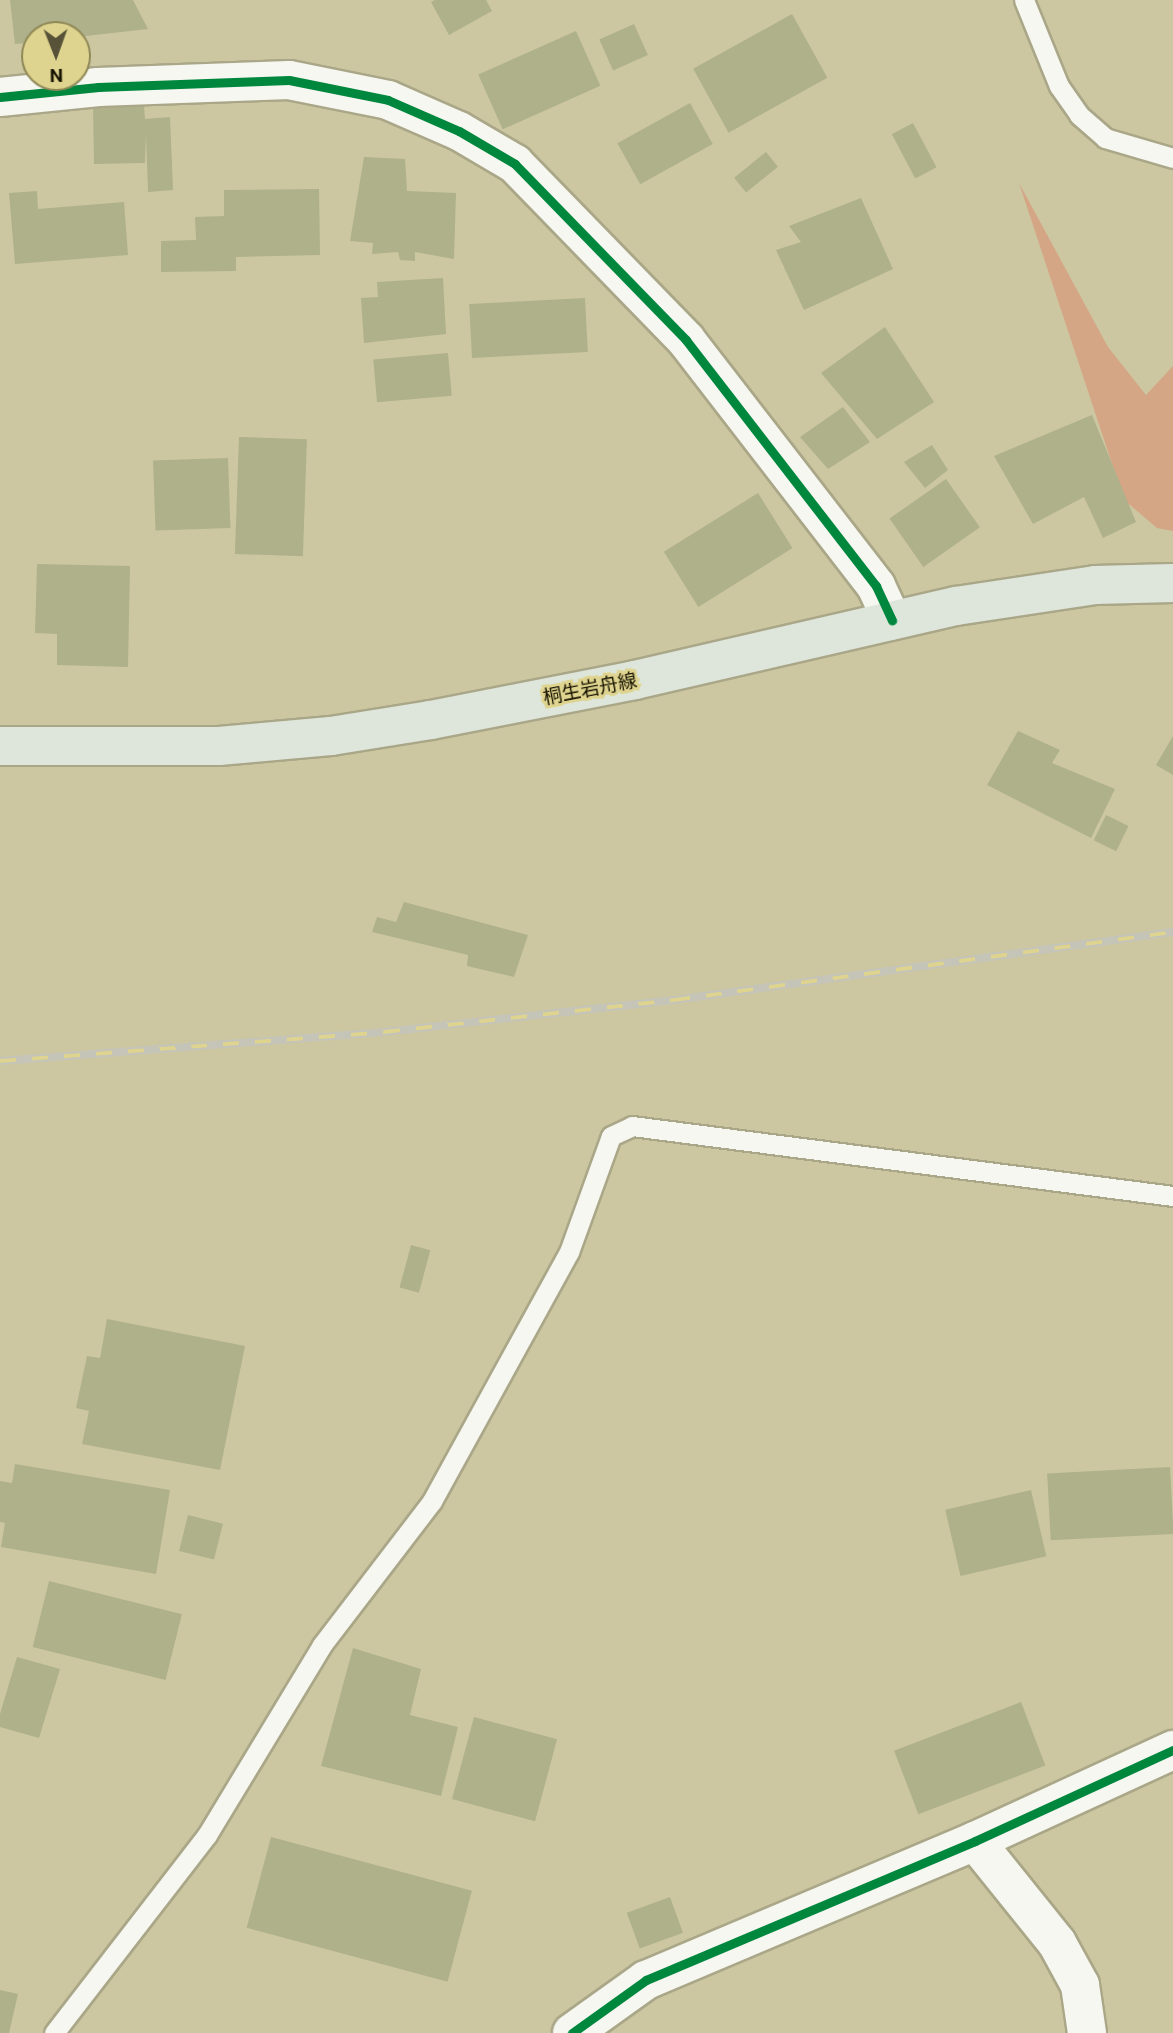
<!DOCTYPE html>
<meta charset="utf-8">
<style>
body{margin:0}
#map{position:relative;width:1173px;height:2033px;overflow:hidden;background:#ccc7a1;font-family:Roboto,"Noto Sans JP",sans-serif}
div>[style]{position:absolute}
.green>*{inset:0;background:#d4a685}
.building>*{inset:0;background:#aeb18a;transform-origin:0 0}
.roads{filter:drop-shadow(2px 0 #aaa788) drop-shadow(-2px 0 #aaa788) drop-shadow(0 2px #aaa788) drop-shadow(0 -2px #aaa788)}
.lane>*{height:19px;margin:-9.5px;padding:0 9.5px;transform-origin:9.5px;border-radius:9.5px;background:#f7f7f1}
.street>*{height:38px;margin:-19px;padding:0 19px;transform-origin:19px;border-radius:19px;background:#f7f7f1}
.primary>*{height:38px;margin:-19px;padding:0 19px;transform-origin:19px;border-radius:19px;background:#dee6dc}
.rail>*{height:8px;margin-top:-4px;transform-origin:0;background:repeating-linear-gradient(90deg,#ded48f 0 16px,#c5c4b9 0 32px);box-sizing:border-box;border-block:2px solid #c5c4b9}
.cycleway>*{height:9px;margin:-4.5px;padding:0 4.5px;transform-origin:4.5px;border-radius:4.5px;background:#00873e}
span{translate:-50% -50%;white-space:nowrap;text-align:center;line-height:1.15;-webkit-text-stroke:6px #ded48f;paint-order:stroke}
.street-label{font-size:19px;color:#181300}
.north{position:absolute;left:21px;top:21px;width:70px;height:70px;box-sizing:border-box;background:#ded48f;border:2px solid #8f8756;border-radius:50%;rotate:179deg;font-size:19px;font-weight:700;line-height:28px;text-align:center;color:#181300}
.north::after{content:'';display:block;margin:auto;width:24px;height:32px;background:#575238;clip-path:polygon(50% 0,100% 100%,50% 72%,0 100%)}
</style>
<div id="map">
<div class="green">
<div style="clip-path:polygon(1019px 183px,1108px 347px,1146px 395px,1173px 366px,1173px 531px,1157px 528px,1124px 500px)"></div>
</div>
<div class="building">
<div style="clip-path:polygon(10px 0,133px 0,148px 29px,77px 37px,35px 35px,35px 42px,15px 44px)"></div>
<div style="clip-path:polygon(435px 0,486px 0,492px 11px,449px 35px,431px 2px)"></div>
<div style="left:792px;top:14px;width:73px;height:113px;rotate:61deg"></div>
<div style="left:634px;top:24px;width:34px;height:38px;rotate:66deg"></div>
<div style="left:576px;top:31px;width:60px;height:107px;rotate:66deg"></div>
<div style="left:690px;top:103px;width:47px;height:83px;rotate:61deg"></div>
<div style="clip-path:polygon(144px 105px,145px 119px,170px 117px,173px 190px,148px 192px,146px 133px,145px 163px,94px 164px,93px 106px)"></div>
<div style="left:913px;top:123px;width:50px;height:24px;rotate:62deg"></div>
<div style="left:766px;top:152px;width:19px;height:41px;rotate:51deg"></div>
<div style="clip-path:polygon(364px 157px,405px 159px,407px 191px,456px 193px,454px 259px,415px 252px,415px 261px,400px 260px,398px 252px,372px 254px,373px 243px,350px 241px)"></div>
<div style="clip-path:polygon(319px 189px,320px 255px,236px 257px,236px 271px,161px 272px,161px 241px,196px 240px,195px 217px,224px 216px,224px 190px)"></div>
<div style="clip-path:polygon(37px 191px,38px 209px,124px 202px,128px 255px,15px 264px,9px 193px)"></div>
<div style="clip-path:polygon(861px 198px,893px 269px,804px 310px,776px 250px,801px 242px,789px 226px)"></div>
<div style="clip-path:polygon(443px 278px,446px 334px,364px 343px,361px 298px,378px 297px,377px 282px)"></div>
<div style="left:585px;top:298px;width:54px;height:116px;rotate:87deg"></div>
<div style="clip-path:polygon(885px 327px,934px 402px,877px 439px,821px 373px)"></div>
<div style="left:448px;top:353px;width:43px;height:75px;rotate:85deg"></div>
<div style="clip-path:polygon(843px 407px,870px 442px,828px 469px,800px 437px)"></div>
<div style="clip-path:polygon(1092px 415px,1136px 522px,1103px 538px,1084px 497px,1033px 524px,994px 456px)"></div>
<div style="left:239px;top:437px;width:68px;height:117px;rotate:2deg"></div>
<div style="clip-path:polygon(932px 445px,948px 470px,925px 488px,904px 462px)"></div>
<div style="left:228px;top:458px;width:70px;height:75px;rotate:88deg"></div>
<div style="left:946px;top:479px;width:59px;height:69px;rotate:55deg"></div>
<div style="left:758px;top:493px;width:65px;height:111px;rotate:58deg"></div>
<div style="clip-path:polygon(37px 564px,130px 566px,128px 667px,57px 665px,57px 634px,35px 633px)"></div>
<div style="clip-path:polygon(1018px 731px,1060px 750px,1052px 763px,1115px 789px,1091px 838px,987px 785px)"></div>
<div style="clip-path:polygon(1173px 736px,1173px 775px,1156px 765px)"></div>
<div style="left:1106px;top:815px;width:25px;height:28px;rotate:26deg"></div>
<div style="clip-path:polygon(404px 902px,528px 935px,514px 977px,467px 966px,468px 955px,372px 932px,377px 917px,396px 922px)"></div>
<div style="left:411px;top:1245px;width:20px;height:44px;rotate:15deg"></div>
<div style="clip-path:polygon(107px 1319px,245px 1346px,220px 1470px,82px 1444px,89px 1411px,76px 1408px,87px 1356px,100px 1358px)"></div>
<div style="clip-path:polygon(15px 1464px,170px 1490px,156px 1574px,1px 1547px,5px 1523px,0 1522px,0 1481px,12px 1483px)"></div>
<div style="left:1170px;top:1467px;width:67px;height:123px;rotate:87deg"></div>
<div style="left:1031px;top:1490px;width:68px;height:88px;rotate:77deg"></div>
<div style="left:188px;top:1515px;width:36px;height:37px;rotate:14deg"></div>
<div style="left:49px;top:1581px;width:137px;height:68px;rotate:14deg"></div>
<div style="clip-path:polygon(353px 1648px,421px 1669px,410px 1715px,458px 1727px,441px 1796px,321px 1766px)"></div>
<div style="clip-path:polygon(17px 1657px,60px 1669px,39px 1738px,0 1727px,0 1714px)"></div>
<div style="left:1021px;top:1702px;width:68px;height:136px;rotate:69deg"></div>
<div style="left:474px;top:1717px;width:86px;height:85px;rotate:15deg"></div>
<div style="left:271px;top:1837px;width:208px;height:94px;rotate:15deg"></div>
<div style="left:670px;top:1897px;width:38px;height:46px;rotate:70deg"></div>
<div style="clip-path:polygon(0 1990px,18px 1994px,9px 2033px,0 2033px)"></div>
</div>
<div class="roads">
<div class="lane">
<div style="left:1024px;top:0;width:93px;rotate:67.9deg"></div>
<div style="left:1059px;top:86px;width:35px;rotate:55deg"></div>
<div style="left:1079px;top:115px;width:35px;rotate:41deg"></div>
<div style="left:1105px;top:138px;width:71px;rotate:16.4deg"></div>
<div style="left:54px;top:2033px;width:250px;rotate:-52.3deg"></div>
<div style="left:207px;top:1835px;width:222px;rotate:-58.8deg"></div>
<div style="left:322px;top:1645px;width:181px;rotate:-52.6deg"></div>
<div style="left:432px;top:1501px;width:284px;rotate:-61.2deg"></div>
<div style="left:569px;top:1252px;width:123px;rotate:-70.1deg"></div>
<div style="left:611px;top:1136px;width:23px;rotate:-25deg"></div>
<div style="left:632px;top:1126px;width:546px;rotate:7.37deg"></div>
</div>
<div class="street">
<div style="left:0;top:97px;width:99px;rotate:-5.8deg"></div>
<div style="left:98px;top:87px;width:191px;rotate:-2.1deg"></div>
<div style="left:289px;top:80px;width:101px;rotate:11.4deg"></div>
<div style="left:388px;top:100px;width:77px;rotate:23.6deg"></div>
<div style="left:459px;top:131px;width:65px;rotate:30.5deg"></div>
<div style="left:515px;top:164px;width:245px;rotate:45.8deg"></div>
<div style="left:686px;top:340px;width:311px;rotate:52.3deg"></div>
<div style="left:876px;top:586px;width:38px;rotate:65deg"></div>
<div style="left:975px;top:1841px;width:131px;rotate:51.2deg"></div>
<div style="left:1057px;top:1943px;width:48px;rotate:61.3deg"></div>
<div style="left:1080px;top:1985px;width:49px;rotate:81.7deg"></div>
<div style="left:572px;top:2033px;width:91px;rotate:-35.6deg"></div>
<div style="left:646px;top:1980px;width:357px;rotate:-22.9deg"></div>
<div style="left:975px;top:1841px;width:218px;rotate:-24.7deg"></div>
</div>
<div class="primary">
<div style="left:0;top:746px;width:219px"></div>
<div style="left:219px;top:746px;width:112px;rotate:-5.1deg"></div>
<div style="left:331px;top:736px;width:101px;rotate:-9.1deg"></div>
<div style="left:431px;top:720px;width:208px;rotate:-11.1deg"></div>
<div style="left:635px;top:680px;width:329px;rotate:-13deg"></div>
<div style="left:956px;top:606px;width:141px;rotate:-8.6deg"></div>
<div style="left:1095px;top:585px;width:78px;rotate:-1.5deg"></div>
</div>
</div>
<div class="rail">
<div style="left:0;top:1061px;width:385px;rotate:-4.3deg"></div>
<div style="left:384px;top:1032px;width:292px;rotate:-6.3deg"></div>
<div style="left:674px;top:1000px;width:504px;rotate:-7.76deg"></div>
</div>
<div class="cycleway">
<div style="left:0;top:97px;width:99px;rotate:-5.8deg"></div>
<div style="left:98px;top:87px;width:191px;rotate:-2.1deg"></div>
<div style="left:289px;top:80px;width:101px;rotate:11.4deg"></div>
<div style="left:388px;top:100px;width:77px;rotate:23.6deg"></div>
<div style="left:459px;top:131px;width:65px;rotate:30.5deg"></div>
<div style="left:515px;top:164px;width:245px;rotate:45.8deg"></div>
<div style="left:686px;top:340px;width:311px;rotate:52.3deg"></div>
<div style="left:876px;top:586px;width:38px;rotate:65deg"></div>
<div style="left:572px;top:2033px;width:91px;rotate:-35.6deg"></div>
<div style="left:646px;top:1980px;width:357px;rotate:-22.9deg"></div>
<div style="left:975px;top:1841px;width:218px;rotate:-24.7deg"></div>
</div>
<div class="street-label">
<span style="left:590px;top:689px;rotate:-11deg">桐生岩舟線</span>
</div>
<div class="north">N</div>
</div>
